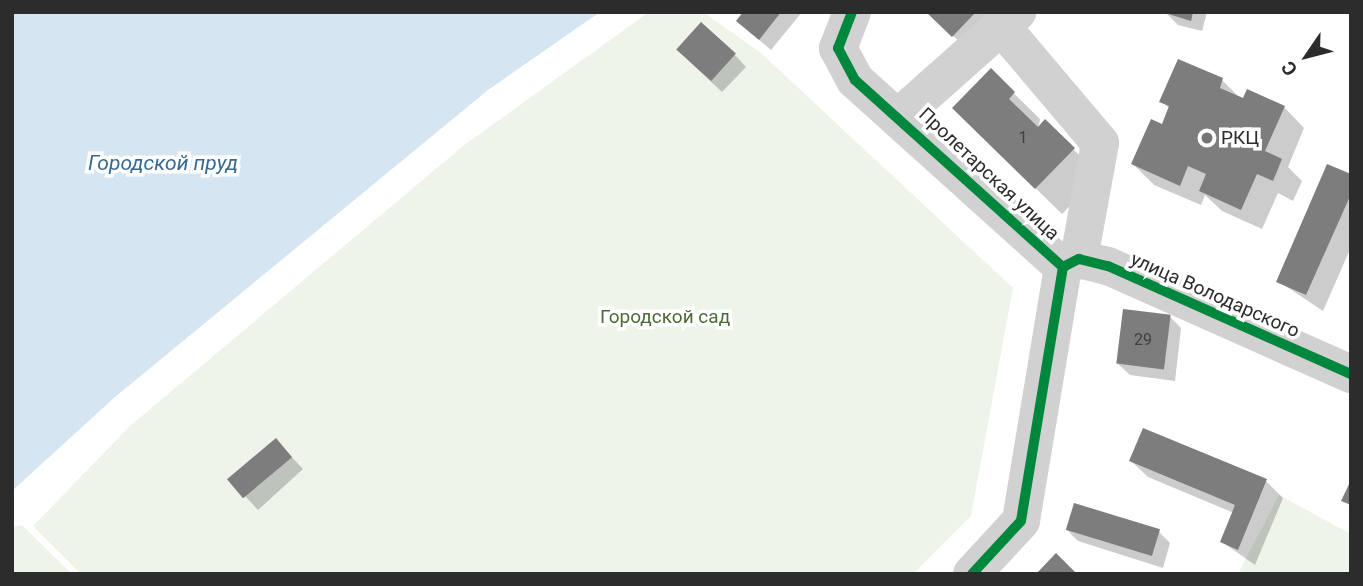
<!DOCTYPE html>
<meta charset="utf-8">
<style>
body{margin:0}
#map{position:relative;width:1363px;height:586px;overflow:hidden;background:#fff;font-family:Roboto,sans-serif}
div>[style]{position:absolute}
.green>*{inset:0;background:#eef4ea}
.water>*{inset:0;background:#d5e5f2}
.shadow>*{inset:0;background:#0003}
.building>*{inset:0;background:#7d7d7d;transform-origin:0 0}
.minor>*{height:38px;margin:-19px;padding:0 19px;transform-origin:19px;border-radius:19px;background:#d1d1d1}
.cycleway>*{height:10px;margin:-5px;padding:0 5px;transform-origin:5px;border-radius:5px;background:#00873e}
.dots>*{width:19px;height:19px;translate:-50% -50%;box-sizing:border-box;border:4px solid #fff;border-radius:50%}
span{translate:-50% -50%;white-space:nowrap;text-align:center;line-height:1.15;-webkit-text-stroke:7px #fff;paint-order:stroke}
.number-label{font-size:16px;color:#404040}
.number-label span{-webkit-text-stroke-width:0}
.poi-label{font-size:19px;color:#2c2c2c}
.left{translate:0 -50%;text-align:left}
.street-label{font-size:19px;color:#2c2c2c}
.park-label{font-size:19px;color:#4c6a38}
.water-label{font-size:21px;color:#366993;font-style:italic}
.frame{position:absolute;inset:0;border:14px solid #2c2c2c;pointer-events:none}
.north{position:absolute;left:1272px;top:21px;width:70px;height:70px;-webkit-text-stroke:5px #fff;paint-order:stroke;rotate:235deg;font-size:19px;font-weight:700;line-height:28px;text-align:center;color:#2c2c2c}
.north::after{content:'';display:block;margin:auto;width:24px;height:32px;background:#2c2c2c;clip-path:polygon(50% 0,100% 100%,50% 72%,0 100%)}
</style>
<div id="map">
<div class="green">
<div style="clip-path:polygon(649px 12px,703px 12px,761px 53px,1013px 288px,971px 516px,913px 574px,81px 574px,33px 526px,130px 426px,463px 146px)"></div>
<div style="clip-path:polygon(1279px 495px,1351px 534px,1351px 574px,1238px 574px)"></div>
<div style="clip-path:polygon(22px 525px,72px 574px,12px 574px,12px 527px)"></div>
</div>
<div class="water">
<div style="clip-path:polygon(12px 12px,600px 12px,488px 90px,115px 397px,12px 491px)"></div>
</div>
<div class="shadow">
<div style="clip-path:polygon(745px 12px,802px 12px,771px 50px,750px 32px)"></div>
<div style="clip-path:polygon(928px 12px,993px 12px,970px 52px)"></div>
<div style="clip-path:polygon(1207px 12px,1202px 31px,1178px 25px,1167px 14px)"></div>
<div style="clip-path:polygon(735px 55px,746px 67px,722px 92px,689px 61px)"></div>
<div style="clip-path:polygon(991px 71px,1040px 119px,1038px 130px,1045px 122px,1100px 175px,1062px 214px,980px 134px)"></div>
<div style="clip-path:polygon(1222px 80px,1241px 99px,1284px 107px,1304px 128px,1288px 167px,1302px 181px,1293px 201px,1278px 193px,1262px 229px,1222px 211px,1205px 195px,1201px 205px,1154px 185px,1133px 164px,1163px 126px,1170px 109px,1162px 101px)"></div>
<div style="clip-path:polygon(1351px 176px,1351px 247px,1323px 311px,1278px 281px)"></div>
<div style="clip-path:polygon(1170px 317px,1181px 328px,1175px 381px,1130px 375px,1118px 364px)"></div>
<div style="clip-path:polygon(287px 452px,303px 469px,258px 510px,230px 480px)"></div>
<div style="clip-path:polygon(1131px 461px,1266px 481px,1283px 498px,1255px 565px,1222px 542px,1234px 513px,1148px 477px)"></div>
<div style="clip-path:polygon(1067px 530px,1159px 532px,1170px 543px,1163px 568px,1078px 541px)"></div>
</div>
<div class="building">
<div style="clip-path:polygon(743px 12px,781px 12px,759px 40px,736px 21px)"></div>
<div style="clip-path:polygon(926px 12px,976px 12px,952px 37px)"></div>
<div style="clip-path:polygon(1162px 12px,1193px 12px,1191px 21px)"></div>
<div style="left:701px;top:22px;width:47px;height:37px;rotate:42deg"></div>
<div style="clip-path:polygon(1178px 59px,1223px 78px,1220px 88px,1243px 98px,1247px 89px,1285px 106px,1265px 151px,1282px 159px,1273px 181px,1257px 174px,1241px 210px,1199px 191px,1206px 174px,1188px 166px,1180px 186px,1131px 164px,1151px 119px,1162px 124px,1169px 106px,1159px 102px)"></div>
<div style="clip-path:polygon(991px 68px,1015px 92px,1009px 99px,1038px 127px,1045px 119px,1075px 148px,1035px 189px,952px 108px)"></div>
<div style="clip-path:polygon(1327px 164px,1351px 174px,1351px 194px,1306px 295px,1276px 282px)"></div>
<div style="left:1123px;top:309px;width:48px;height:55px;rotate:7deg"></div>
<div style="clip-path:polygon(1143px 428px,1267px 479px,1238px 550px,1220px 542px,1235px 505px,1129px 461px)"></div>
<div style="left:276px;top:438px;width:25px;height:64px;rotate:50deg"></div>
<div style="clip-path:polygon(1351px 480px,1351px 505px,1341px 501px)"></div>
<div style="left:1074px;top:503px;width:90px;height:28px;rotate:17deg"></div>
<div style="clip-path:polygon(1056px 553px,1077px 574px,1036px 574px)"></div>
</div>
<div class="minor">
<div style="left:852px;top:12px;width:39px;rotate:111deg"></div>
<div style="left:838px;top:48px;width:36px;rotate:62deg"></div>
<div style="left:855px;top:80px;width:280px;rotate:42deg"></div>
<div style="left:1063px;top:267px;width:257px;rotate:99.4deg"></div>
<div style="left:1021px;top:521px;width:72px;rotate:132.8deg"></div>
<div style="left:1002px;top:27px;width:152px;rotate:49.8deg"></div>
<div style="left:1100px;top:143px;width:118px;rotate:100.3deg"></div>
<div style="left:900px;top:116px;width:157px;rotate:-41.6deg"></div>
<div style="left:1063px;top:267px;width:18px;rotate:-27deg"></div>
<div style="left:1079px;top:259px;width:30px;rotate:14deg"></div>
<div style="left:1108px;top:266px;width:266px;rotate:24deg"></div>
</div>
<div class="cycleway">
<div style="left:852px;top:12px;width:39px;rotate:111deg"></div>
<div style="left:838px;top:48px;width:36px;rotate:62deg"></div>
<div style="left:855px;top:80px;width:280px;rotate:42deg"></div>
<div style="left:1063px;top:267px;width:257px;rotate:99.4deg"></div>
<div style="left:1021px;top:521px;width:72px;rotate:132.8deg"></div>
<div style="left:1063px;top:267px;width:18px;rotate:-27deg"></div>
<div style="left:1079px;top:259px;width:30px;rotate:14deg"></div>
<div style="left:1108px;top:266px;width:266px;rotate:24deg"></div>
</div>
<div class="dots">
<div style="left:1207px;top:138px;background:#767676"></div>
</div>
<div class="number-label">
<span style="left:1023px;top:138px">1</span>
<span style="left:1143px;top:340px">29</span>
</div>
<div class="poi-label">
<span class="left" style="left:1221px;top:138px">РКЦ</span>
</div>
<div class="street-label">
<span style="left:989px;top:174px;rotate:43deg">Пролетарская улица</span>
<span style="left:1215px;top:295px;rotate:24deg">улица Володарского</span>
</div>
<div class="park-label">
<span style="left:665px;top:317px">Городской сад</span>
</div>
<div class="water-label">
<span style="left:163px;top:163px">Городской пруд</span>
</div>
<div class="frame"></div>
<div class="north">С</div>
</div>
